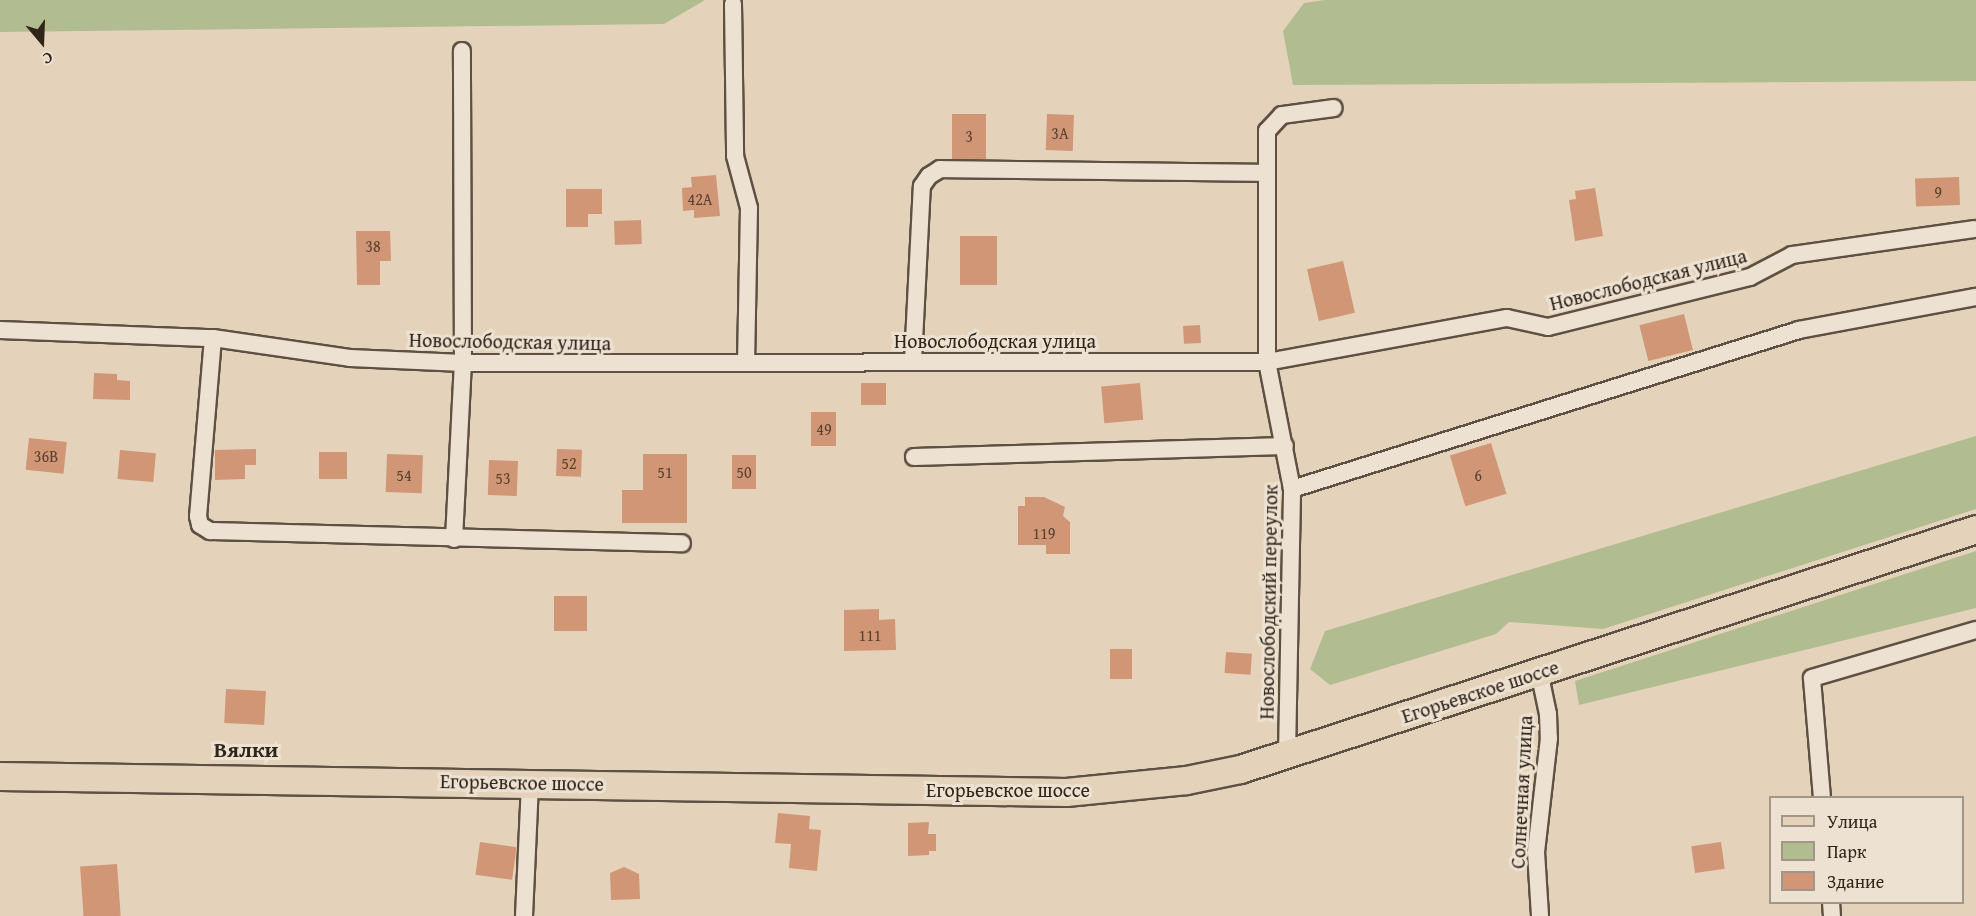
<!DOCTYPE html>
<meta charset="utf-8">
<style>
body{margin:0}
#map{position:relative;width:1976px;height:916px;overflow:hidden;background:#e4d3ba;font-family:"Gentium Book Plus",serif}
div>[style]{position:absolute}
.green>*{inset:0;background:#b2bc91}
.building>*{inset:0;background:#d19676;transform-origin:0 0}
.roads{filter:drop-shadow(2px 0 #5e5042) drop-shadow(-2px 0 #5e5042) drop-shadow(0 2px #5e5042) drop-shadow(0 -2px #5e5042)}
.minor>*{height:16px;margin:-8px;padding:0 8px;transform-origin:8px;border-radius:8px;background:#ede2d2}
.primary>*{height:27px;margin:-13.5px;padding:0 13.5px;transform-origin:13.5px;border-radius:13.5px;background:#e4d3ba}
span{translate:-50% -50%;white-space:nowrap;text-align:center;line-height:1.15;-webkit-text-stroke:6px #ede2d2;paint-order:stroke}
.number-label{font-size:16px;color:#594131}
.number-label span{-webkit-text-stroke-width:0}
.street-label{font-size:20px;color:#31251a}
.quarter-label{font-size:22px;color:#31251a;font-weight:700}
.legend{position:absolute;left:1769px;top:796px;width:195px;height:108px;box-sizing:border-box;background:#ede2d2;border:2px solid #a29688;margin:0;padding:8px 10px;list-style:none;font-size:18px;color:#31251a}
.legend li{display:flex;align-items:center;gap:12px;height:30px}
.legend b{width:30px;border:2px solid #a29688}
.north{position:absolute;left:12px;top:12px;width:60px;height:60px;-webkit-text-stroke:4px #ede2d2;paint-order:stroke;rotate:161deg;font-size:16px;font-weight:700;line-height:24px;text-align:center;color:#31251a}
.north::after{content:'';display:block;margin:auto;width:21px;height:27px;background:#31251a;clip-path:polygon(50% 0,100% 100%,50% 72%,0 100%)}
</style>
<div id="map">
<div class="green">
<div style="clip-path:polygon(0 0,705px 0,664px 24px,0 32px)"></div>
<div style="clip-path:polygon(1325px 0,1976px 0,1976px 81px,1293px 85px,1283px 31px,1304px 3px)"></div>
<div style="clip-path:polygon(1976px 436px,1976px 509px,1603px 629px,1509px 622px,1496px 634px,1330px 685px,1310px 669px,1325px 631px)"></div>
<div style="clip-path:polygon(1976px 551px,1976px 608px,1579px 705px,1575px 681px)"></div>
</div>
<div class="building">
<div style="left:952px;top:114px;width:34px;height:45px"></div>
<div style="left:1047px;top:114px;width:27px;height:36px;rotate:2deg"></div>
<div style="clip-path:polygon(716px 175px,720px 216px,694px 218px,694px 210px,683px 211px,682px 188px,692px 187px,691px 177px)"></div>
<div style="left:1959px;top:177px;width:28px;height:44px;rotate:88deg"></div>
<div style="clip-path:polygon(1595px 188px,1603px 236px,1575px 241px,1569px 200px,1576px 199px,1575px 191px)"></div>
<div style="clip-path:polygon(566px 189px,602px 189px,602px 214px,588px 214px,588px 227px,566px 227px)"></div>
<div style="left:641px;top:220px;width:24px;height:27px;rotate:88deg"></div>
<div style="clip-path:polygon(356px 231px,390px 231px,391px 261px,380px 261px,380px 285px,357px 285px)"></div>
<div style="left:960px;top:236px;width:37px;height:49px"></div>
<div style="left:1343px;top:261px;width:53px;height:37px;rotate:77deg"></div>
<div style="left:1684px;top:314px;width:37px;height:46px;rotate:76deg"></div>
<div style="left:1200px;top:325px;width:18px;height:17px;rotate:87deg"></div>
<div style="clip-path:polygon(94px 373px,117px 374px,117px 380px,130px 381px,130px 400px,93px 399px)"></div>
<div style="left:861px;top:383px;width:25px;height:22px"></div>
<div style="left:1140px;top:383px;width:37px;height:39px;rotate:85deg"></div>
<div style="left:811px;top:412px;width:25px;height:34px"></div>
<div style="left:29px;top:438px;width:38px;height:32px;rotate:6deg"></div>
<div style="left:1491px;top:443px;width:53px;height:43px;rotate:73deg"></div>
<div style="clip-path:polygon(256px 449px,256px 465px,245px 465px,245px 479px,215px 480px,215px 450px)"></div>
<div style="left:557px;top:449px;width:25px;height:27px;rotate:2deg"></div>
<div style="left:120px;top:450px;width:36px;height:29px;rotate:5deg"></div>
<div style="left:319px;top:452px;width:28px;height:27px"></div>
<div style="left:387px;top:454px;width:36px;height:38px;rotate:2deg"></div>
<div style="clip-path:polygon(643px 454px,687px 454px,687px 523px,622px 523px,622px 490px,643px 490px)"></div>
<div style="left:732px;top:455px;width:24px;height:34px"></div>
<div style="left:489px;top:460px;width:29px;height:35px;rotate:2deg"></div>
<div style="clip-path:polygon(1025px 497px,1044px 497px,1065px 507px,1063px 516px,1070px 522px,1070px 554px,1046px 554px,1046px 545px,1018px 545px,1018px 506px,1025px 506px)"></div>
<div style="left:554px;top:596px;width:33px;height:35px"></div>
<div style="clip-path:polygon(879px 609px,879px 620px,895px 619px,896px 650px,844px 651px,844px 610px)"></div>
<div style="left:1110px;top:649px;width:22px;height:30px"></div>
<div style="left:1226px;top:652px;width:26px;height:21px;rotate:4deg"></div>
<div style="left:226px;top:689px;width:40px;height:34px;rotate:3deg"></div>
<div style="clip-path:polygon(778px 813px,810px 816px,809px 829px,821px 830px,817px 871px,789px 868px,791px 844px,775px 843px)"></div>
<div style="clip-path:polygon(929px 822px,928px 834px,936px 834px,936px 851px,929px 851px,929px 855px,908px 856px,908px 823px)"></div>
<div style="left:480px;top:842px;width:37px;height:33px;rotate:8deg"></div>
<div style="left:1721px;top:842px;width:27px;height:30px;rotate:82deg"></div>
<div style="left:117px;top:864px;width:52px;height:37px;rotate:86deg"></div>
<div style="clip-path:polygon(624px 867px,639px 874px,640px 899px,611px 900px,610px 873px)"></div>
</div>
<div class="roads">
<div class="minor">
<div style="left:733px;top:4px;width:152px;rotate:89.2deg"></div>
<div style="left:735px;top:156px;width:54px;rotate:74.9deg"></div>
<div style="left:749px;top:208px;width:154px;rotate:91.1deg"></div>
<div style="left:0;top:330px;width:213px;rotate:2.2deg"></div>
<div style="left:213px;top:338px;width:138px;rotate:8.3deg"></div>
<div style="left:350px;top:358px;width:113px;rotate:2.5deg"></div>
<div style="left:463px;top:363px;width:804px;rotate:-0.07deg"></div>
<div style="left:1267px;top:362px;width:244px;rotate:-10.4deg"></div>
<div style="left:1507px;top:318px;width:42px;rotate:12.4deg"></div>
<div style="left:1548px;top:327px;width:208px;rotate:-13.9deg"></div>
<div style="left:1750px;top:277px;width:47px;rotate:-27.6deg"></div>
<div style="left:1792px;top:255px;width:184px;rotate:-8.1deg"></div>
<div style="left:213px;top:338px;width:179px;rotate:94.8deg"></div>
<div style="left:198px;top:516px;width:9px;rotate:77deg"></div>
<div style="left:200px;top:525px;width:12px;rotate:31deg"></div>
<div style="left:210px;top:531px;width:472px;rotate:1.5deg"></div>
<div style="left:913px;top:361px;width:175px;rotate:-87.1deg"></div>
<div style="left:922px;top:186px;width:12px;rotate:-55deg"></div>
<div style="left:929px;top:176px;width:13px;rotate:-32deg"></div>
<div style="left:940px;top:169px;width:327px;rotate:0.7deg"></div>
<div style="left:914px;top:457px;width:371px;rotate:-1.7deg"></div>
<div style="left:1292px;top:489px;width:531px;rotate:-17.41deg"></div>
<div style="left:1799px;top:330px;width:180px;rotate:-10.6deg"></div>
<div style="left:454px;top:539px;width:176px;rotate:-87.1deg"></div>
<div style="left:463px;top:363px;width:312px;rotate:-90.2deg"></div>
<div style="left:1539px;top:671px;width:44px;rotate:78.2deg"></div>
<div style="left:1548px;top:714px;width:24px;rotate:88deg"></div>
<div style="left:1549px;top:738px;width:115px;rotate:96.5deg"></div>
<div style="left:1536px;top:852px;width:64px;rotate:86.4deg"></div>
<div style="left:1287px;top:754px;width:265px;rotate:-88.9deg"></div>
<div style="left:1292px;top:489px;width:129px;rotate:-101.1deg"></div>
<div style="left:1267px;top:362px;width:231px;rotate:-90deg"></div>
<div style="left:1267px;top:131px;width:22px;rotate:-47deg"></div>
<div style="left:1282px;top:115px;width:52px;rotate:-7.7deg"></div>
<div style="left:1822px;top:798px;width:120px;rotate:-94.8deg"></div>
<div style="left:1812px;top:678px;width:171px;rotate:-16.3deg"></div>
<div style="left:1831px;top:902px;width:14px;rotate:86deg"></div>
<div style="left:524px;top:916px;width:134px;rotate:-87.4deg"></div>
</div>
<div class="primary">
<div style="left:0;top:776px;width:1066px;rotate:0.86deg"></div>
<div style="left:1066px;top:792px;width:121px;rotate:-5.7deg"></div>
<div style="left:1186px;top:780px;width:55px;rotate:-11.5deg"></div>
<div style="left:1240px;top:769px;width:774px;rotate:-18.06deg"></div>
</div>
</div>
<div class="number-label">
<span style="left:1060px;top:133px">3А</span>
<span style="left:969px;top:136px">3</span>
<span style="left:1938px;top:192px">9</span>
<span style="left:700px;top:199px">42А</span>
<span style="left:373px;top:246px">38</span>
<span style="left:824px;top:429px">49</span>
<span style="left:46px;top:456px">36В</span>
<span style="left:569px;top:463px">52</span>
<span style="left:665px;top:472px">51</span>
<span style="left:744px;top:472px">50</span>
<span style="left:404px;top:475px">54</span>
<span style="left:1478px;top:475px">6</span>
<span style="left:503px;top:478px">53</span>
<span style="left:1044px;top:533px">119</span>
<span style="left:870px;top:635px">111</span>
</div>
<div class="street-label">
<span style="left:1648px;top:279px;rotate:-14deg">Новослободская улица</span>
<span style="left:995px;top:340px">Новослободская улица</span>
<span style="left:510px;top:341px;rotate:1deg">Новослободская улица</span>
<span style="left:1268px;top:602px;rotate:-89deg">Новослободский переулок</span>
<span style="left:1480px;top:691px;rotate:-18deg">Егорьевское шоссе</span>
<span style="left:522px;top:782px;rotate:1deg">Егорьевское шоссе</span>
<span style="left:1008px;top:789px">Егорьевское шоссе</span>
<span style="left:1521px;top:792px;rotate:-87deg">Солнечная улица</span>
</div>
<div class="quarter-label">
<span style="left:246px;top:750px">Вялки</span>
</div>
<ul class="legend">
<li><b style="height:8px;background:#e4d3ba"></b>Улица</li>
<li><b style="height:16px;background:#b2bc91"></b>Парк</li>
<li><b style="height:16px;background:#d19676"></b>Здание</li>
</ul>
<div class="north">С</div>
</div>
